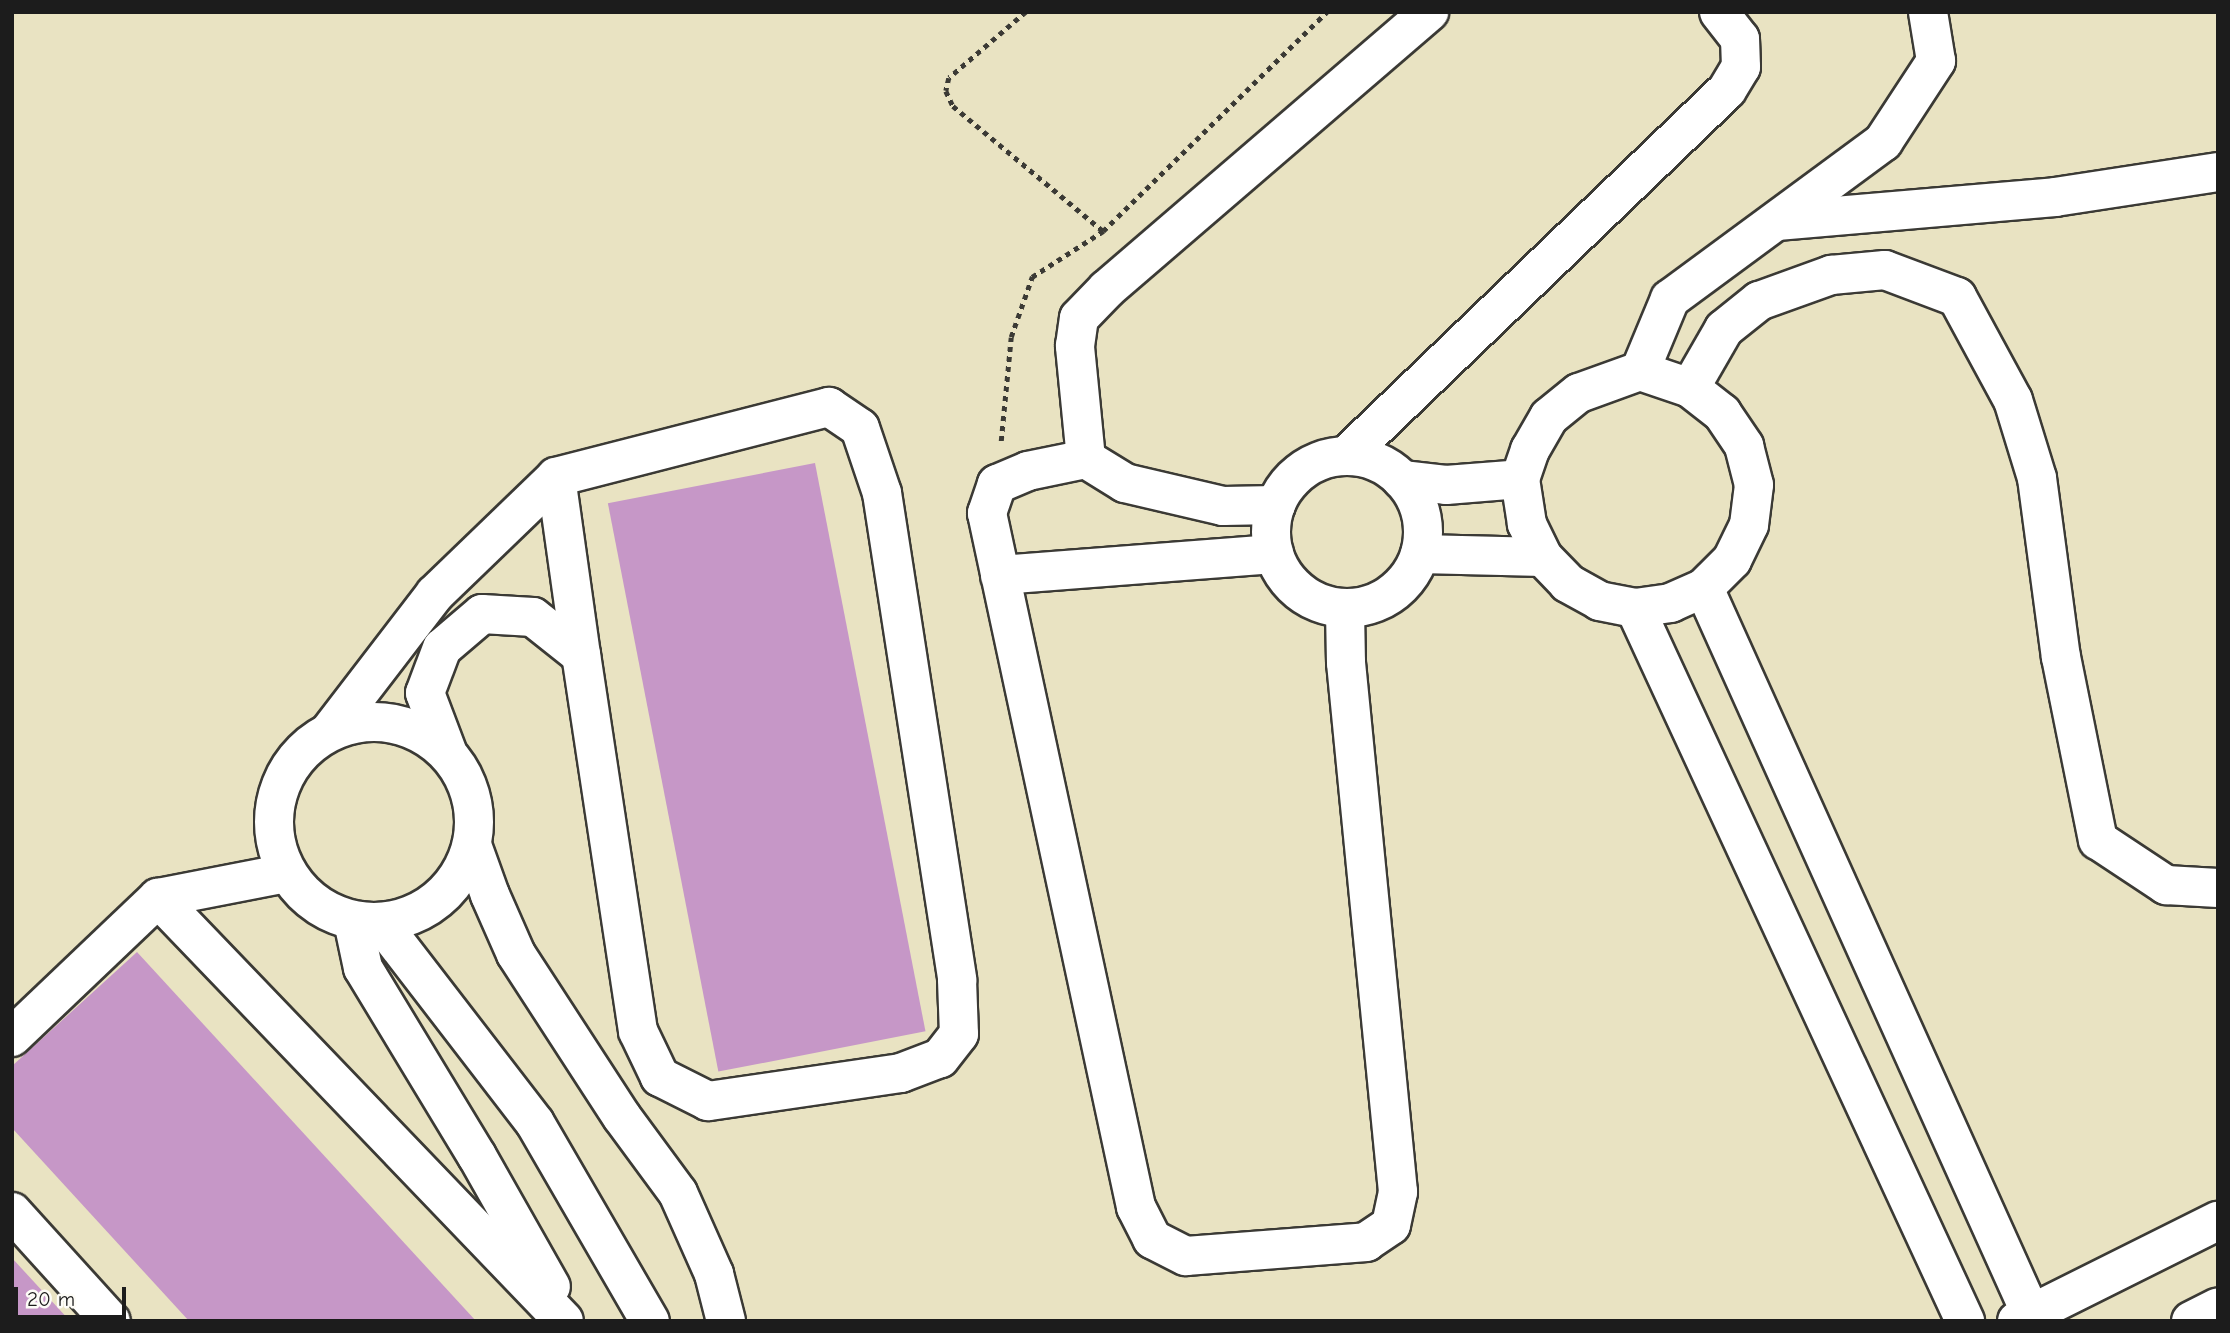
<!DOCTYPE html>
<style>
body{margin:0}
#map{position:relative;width:2230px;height:1333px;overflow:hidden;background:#e9e3c2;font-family:"Comic Neue",sans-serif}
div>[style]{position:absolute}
.building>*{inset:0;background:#c697c7;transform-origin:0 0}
.path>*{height:4.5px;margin-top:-2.25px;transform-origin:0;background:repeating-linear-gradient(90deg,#3b3a35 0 5px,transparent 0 10px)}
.roads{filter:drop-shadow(2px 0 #3b3a35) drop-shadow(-2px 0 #3b3a35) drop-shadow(0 2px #3b3a35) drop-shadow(0 -2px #3b3a35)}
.minor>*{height:38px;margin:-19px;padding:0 19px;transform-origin:19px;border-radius:19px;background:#fff}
.minor>.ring{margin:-19px;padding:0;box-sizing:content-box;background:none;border:38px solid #fff;border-radius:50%}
span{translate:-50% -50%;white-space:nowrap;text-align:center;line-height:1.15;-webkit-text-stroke:6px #fdfcf7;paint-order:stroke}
.frame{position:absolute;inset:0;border:14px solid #1c1c1c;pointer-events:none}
.scale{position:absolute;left:14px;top:1287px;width:112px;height:32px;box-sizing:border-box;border:4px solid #1c1c1c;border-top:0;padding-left:9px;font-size:21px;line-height:24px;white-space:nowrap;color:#1c1c1c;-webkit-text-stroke:5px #fdfcf7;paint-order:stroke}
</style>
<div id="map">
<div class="building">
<div style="left:815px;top:463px;width:579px;height:211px;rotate:79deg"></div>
<div style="clip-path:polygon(137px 952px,476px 1321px,189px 1321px,12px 1128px,12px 1066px)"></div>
<div style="clip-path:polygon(12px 1258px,70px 1321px,12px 1321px)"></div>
</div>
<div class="path">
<div style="left:1026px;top:12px;width:101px;rotate:139.4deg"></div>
<div style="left:949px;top:78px;width:13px;rotate:103deg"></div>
<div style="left:946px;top:91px;width:17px;rotate:65deg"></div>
<div style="left:953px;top:106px;width:195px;rotate:39.8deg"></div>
<div style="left:1001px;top:441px;width:104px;rotate:-84.5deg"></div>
<div style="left:1011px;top:337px;width:64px;rotate:-70.7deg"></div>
<div style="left:1032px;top:277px;width:85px;rotate:-32.9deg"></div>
<div style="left:1103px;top:231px;width:313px;rotate:-44.4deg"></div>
</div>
<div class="roads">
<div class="minor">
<div style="left:1777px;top:221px;width:279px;rotate:-4.9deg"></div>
<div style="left:2055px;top:197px;width:165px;rotate:-8.7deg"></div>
<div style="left:1640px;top:371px;width:53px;rotate:18.8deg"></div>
<div style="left:1690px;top:388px;width:41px;rotate:38deg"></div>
<div style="left:1722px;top:413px;width:40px;rotate:56deg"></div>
<div style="left:1744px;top:446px;width:40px;rotate:75.6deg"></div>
<div style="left:1754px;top:485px;width:40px;rotate:97.1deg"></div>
<div style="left:1749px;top:525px;width:39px;rotate:116deg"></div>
<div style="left:1732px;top:560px;width:40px;rotate:135deg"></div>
<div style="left:1704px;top:588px;width:36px;rotate:156deg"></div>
<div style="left:1671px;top:603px;width:36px;rotate:172deg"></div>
<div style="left:1635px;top:608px;width:36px;rotate:-169deg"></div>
<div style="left:1600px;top:601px;width:37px;rotate:-151deg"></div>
<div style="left:1568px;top:583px;width:36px;rotate:-134deg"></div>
<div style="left:1543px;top:557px;width:37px;rotate:-116deg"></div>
<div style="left:1527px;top:524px;width:46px;rotate:-98.8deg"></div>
<div style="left:1520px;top:479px;width:31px;rotate:-71deg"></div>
<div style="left:1530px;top:450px;width:38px;rotate:-60deg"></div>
<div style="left:1549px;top:417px;width:38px;rotate:-39deg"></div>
<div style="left:1579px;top:393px;width:65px;rotate:-19.8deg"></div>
<div style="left:1640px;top:371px;width:78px;rotate:-67.4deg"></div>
<div style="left:1670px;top:299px;width:265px;rotate:-36.4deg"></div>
<div style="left:1883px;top:142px;width:97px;rotate:-56.8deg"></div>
<div style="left:1936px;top:61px;width:50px;rotate:-99.3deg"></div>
<div style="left:1690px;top:388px;width:68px;rotate:-60deg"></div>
<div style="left:1724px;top:329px;width:45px;rotate:-38.7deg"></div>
<div style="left:1759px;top:301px;width:77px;rotate:-19.9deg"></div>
<div style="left:1831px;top:275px;width:54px;rotate:-5.3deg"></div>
<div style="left:1885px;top:270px;width:77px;rotate:20.6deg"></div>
<div style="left:1957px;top:297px;width:117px;rotate:61.5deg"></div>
<div style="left:2013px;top:400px;width:82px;rotate:72.9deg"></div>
<div style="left:2037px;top:478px;width:181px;rotate:82.4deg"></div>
<div style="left:2061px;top:657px;width:187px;rotate:78.6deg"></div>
<div style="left:2098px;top:840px;width:82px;rotate:33.5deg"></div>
<div style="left:2166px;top:885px;width:52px;rotate:3.3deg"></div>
<div style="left:1348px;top:454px;width:525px;rotate:-43.84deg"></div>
<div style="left:1727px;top:90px;width:27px;rotate:-59deg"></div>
<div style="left:1741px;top:67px;width:28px;rotate:-92deg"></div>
<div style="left:1740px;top:39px;width:34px;rotate:-128deg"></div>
<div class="ring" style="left:1271px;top:456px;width:114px;height:114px"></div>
<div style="left:1086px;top:459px;width:59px;rotate:168.3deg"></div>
<div style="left:1028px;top:471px;width:34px;rotate:157deg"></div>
<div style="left:997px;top:484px;width:31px;rotate:109deg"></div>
<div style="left:987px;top:513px;width:710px;rotate:77.88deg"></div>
<div style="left:1136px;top:1207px;width:36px;rotate:63deg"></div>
<div style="left:1152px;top:1239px;width:38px;rotate:27deg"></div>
<div style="left:1186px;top:1256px;width:181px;rotate:-4.4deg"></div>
<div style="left:1366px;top:1242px;width:30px;rotate:-34deg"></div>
<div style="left:1391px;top:1225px;width:34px;rotate:-78deg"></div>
<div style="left:1398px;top:1192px;width:532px;rotate:-95.61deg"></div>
<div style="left:1346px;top:663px;width:54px;rotate:-91.1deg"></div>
<div style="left:556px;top:477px;width:180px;rotate:82deg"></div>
<div style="left:1402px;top:480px;width:44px;rotate:6.5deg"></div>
<div style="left:1446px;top:485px;width:74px;rotate:-4.6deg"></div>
<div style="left:1276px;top:505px;width:53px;rotate:178.9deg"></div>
<div style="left:1223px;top:506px;width:101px;rotate:-166.8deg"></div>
<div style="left:1125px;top:483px;width:46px;rotate:-148.4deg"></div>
<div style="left:1086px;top:459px;width:114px;rotate:-95.6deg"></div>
<div style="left:1075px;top:346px;width:28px;rotate:-82deg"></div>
<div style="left:1079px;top:318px;width:40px;rotate:-46deg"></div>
<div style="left:1107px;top:289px;width:425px;rotate:-40.7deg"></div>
<div style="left:1420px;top:554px;width:123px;rotate:1.4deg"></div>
<div style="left:1000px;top:575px;width:275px;rotate:-4.4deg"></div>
<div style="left:1704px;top:588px;width:796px;rotate:65.75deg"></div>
<div style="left:1635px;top:608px;width:786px;rotate:65.16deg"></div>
<div class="ring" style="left:274px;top:722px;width:162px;height:162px"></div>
<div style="left:329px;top:732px;width:174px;rotate:-52.5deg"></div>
<div style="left:435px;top:594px;width:168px;rotate:-44deg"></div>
<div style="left:556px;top:477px;width:282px;rotate:-14.4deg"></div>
<div style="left:829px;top:407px;width:37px;rotate:34deg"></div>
<div style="left:860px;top:428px;width:69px;rotate:71.3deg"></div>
<div style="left:882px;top:493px;width:493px;rotate:81.2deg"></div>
<div style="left:957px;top:980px;width:54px;rotate:87.9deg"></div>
<div style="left:959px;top:1034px;width:31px;rotate:128deg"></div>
<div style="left:940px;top:1058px;width:42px;rotate:159deg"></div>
<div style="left:901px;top:1073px;width:195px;rotate:171.7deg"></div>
<div style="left:708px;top:1101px;width:54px;rotate:-153.4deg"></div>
<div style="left:660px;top:1077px;width:51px;rotate:-115.6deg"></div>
<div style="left:638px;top:1031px;width:380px;rotate:-98.6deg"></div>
<div style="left:581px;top:655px;width:61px;rotate:-141.6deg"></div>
<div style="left:533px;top:617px;width:51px;rotate:-176.6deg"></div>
<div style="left:482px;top:614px;width:52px;rotate:139.6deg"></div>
<div style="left:442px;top:648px;width:48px;rotate:110.7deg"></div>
<div style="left:425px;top:693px;width:65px;rotate:69.3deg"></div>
<div style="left:472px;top:845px;width:53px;rotate:70.2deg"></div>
<div style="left:490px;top:895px;width:64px;rotate:66.2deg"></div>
<div style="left:516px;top:954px;width:194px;rotate:57deg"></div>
<div style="left:622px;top:1117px;width:94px;rotate:53.6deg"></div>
<div style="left:678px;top:1193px;width:89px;rotate:66deg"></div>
<div style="left:714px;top:1274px;width:49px;rotate:75.7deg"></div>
<div style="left:158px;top:898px;width:586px;rotate:46.17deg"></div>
<div style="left:353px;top:921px;width:48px;rotate:78deg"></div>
<div style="left:363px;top:968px;width:220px;rotate:58.8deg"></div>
<div style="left:477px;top:1156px;width:150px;rotate:60.5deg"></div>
<div style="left:381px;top:923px;width:252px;rotate:52.4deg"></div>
<div style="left:535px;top:1123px;width:229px;rotate:59.9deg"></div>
<div style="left:12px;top:1037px;width:202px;rotate:-43.6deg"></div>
<div style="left:158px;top:898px;width:131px;rotate:-11deg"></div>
<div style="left:12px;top:1212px;width:147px;rotate:47.8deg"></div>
<div style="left:2017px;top:1321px;width:225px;rotate:-26.5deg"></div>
<div style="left:2191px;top:1321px;width:30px;rotate:-27deg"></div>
</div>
</div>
<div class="frame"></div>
<div class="scale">20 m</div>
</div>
